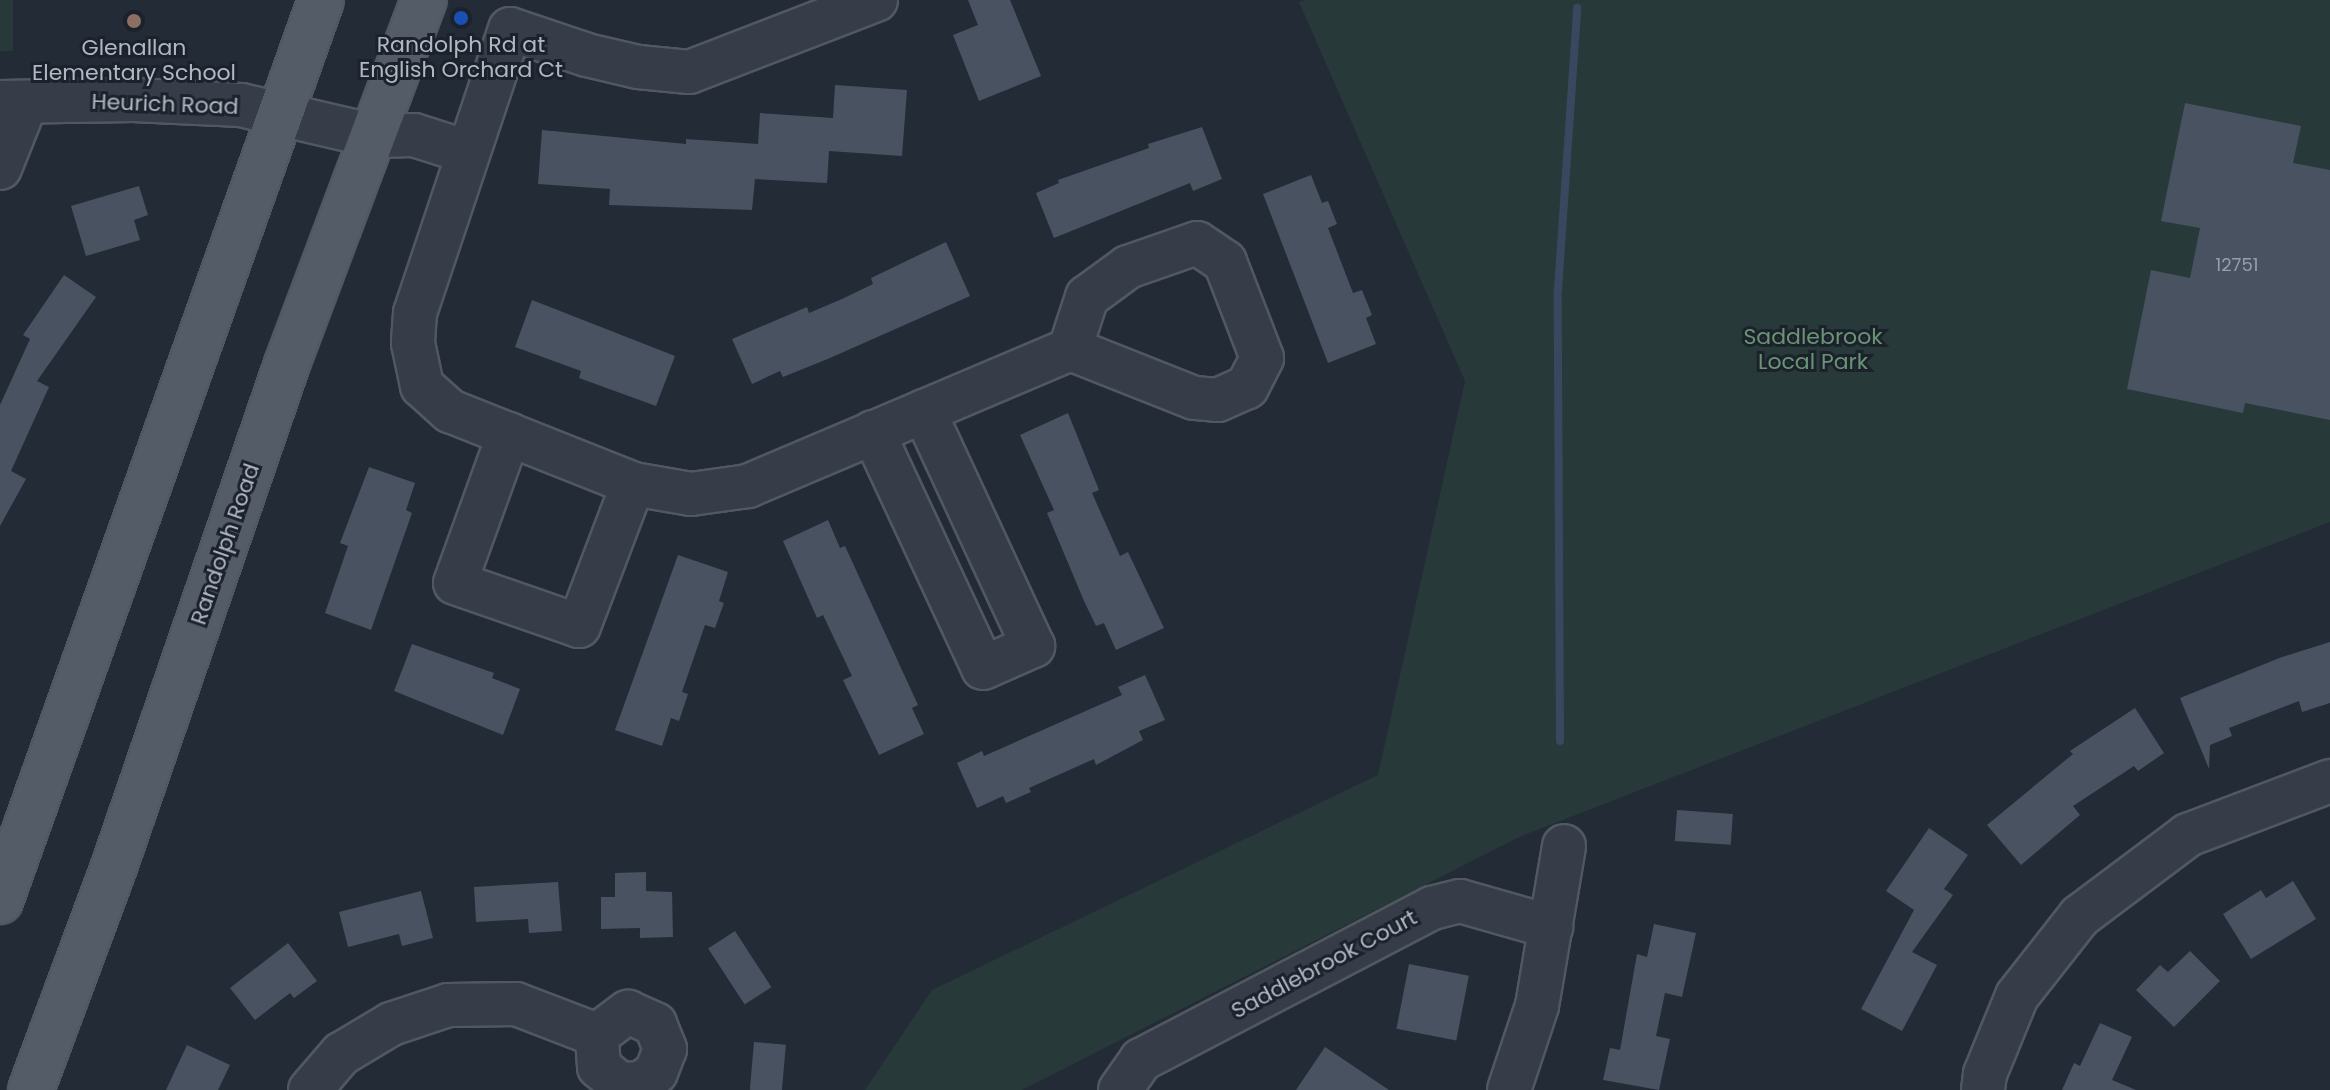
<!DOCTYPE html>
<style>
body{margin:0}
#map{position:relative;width:2330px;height:1090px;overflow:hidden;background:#232b37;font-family:Poppins,sans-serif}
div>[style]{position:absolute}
.green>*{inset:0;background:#28393a;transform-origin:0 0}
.stream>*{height:8px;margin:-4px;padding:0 4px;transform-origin:4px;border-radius:4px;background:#39485f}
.building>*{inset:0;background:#495261;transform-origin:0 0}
.roads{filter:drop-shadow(2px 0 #515862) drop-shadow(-2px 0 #515862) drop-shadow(0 2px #515862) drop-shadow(0 -2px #515862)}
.minor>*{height:42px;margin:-21px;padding:0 21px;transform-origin:21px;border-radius:21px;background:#363d48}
.major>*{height:44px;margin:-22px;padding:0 22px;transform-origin:22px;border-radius:22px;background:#545c68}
.dots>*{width:22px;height:22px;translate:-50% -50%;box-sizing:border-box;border:4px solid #1b222c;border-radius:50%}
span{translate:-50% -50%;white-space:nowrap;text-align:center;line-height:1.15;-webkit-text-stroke:6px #1b222c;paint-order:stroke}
.number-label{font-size:18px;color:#979eab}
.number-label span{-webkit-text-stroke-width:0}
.poi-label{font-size:22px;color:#b1b8c4}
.street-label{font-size:22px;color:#b1b8c4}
.park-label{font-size:22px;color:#6a9374}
</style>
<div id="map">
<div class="green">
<div style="left:0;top:0;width:13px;height:51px"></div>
<div style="clip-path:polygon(1306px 0,2330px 0,2330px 522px,1519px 837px,1022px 1090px,865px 1090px,932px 990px,1378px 775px,1465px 381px,1299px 2px)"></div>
</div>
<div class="stream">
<div style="left:1560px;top:741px;width:451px;rotate:-90.3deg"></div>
<div style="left:1558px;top:290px;width:283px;rotate:-86.1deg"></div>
</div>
<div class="building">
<div style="clip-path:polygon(968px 0,1010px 0,1041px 76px,979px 101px,953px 35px,978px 25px)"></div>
<div style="clip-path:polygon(835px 85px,907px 90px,902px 156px,829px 151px,827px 183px,755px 179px,752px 210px,609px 205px,610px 189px,538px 184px,542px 130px,686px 144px,686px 139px,758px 144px,760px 113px,833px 118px)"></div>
<div style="clip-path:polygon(2185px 103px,2301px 126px,2293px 163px,2330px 170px,2330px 420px,2245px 403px,2243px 413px,2127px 389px,2151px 270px,2190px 278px,2200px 228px,2161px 221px)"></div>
<div style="clip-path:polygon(1202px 127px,1222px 179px,1193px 191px,1190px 183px,1054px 238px,1036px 193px,1059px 183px,1058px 180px,1149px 148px,1148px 144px)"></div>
<div style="clip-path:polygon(1311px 175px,1322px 203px,1328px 201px,1337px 224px,1328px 228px,1353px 293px,1362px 290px,1372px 315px,1366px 318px,1376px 344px,1328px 363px,1263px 194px)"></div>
<div style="clip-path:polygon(139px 186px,148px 215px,134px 220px,140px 240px,86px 256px,71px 206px)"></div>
<div style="clip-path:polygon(946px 242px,970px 296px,830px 358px,783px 377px,780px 371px,752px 384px,732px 339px,807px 307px,809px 313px,842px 299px,873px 284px,871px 278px)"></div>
<div style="clip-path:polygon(64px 275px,96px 297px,37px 381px,49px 387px,11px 471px,26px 479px,0 526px,0 405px,30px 339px,23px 335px)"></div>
<div style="clip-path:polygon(532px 300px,675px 356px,656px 406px,579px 378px,581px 371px,515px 347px)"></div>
<div style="clip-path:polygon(1068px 413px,1099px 490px,1092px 493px,1120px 556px,1128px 552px,1164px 628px,1116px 650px,1104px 623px,1096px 626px,1084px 601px,1047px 513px,1054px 510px,1020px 435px)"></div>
<div style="clip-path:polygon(369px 467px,415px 483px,406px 510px,412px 513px,371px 630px,325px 613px,348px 546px,340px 543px)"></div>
<div style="clip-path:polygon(828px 520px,840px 548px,845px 546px,918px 705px,912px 708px,924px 734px,879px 755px,843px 680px,852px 676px,823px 615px,817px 618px,783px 541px)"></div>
<div style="clip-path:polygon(678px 555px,728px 572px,719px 601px,724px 603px,715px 628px,705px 625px,682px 692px,688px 694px,679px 721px,671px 718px,662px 746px,615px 730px)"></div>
<div style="clip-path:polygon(2330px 642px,2330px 703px,2302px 712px,2299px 701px,2229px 728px,2232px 736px,2210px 745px,2209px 769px,2180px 698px,2282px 657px)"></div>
<div style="clip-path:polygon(412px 644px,494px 673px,492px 678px,520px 689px,503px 735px,394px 691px)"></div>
<div style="clip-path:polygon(1145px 675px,1165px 720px,1139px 731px,1143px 740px,1096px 765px,1094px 759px,1029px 788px,1031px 792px,1006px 803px,1003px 796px,977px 808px,957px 763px,982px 751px,984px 756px,1122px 695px,1118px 687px)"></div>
<div style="clip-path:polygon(2135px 708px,2164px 753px,2138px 771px,2134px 766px,2073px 806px,2080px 815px,2021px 865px,1987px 825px,2073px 754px,2070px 751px)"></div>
<div style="left:1677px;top:810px;width:56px;height:31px;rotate:4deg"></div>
<div style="clip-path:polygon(1929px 828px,1968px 855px,1944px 889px,1953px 895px,1912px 952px,1937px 965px,1902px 1031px,1861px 1009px,1914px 910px,1886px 891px)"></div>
<div style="clip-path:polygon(646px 872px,646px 891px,672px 892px,673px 937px,640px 938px,640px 928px,601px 929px,601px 897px,615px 897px,615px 873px)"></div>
<div style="clip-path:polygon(2293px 881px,2316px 919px,2251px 959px,2223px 914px,2261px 890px,2266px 898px)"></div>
<div style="clip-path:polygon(558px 882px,562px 931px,529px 933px,528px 919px,476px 922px,474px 887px)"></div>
<div style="clip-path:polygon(421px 891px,433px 938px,402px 946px,399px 934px,348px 947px,339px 912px)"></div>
<div style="clip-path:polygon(1654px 924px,1696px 933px,1682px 997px,1665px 993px,1656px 1036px,1670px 1039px,1659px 1090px,1603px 1080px,1610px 1048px,1620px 1050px,1637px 954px,1647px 957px)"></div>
<div style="left:735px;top:931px;width:67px;height:32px;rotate:57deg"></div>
<div style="clip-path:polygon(288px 943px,317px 981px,294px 998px,290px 993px,255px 1020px,230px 988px)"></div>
<div style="clip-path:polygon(2190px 951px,2220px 981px,2174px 1027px,2136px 990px,2160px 965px,2168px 972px)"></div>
<div style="left:1409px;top:964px;width:61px;height:66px;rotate:11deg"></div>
<div style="clip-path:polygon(2100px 1023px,2132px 1037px,2112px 1080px,2136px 1090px,2062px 1090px,2074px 1063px,2080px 1066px)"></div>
<div style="left:754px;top:1042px;width:32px;height:48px;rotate:5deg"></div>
<div style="clip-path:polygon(187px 1045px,230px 1065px,218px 1090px,166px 1090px)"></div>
<div style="clip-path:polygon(1325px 1047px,1389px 1090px,1296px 1090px)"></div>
</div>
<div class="roads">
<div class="minor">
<div style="left:876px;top:0;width:200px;rotate:158.9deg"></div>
<div style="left:689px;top:72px;width:51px;rotate:-174.4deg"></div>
<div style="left:638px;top:67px;width:52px;rotate:-166.8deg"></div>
<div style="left:587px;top:55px;width:81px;rotate:-161.3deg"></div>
<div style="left:510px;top:29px;width:299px;rotate:108.5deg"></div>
<div style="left:415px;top:313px;width:30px;rotate:94deg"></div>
<div style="left:413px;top:343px;width:44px;rotate:78.2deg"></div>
<div style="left:422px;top:386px;width:38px;rotate:42deg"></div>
<div style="left:450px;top:411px;width:197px;rotate:21.7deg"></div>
<div style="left:633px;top:484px;width:59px;rotate:9.8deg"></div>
<div style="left:691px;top:494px;width:58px;rotate:-8deg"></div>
<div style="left:748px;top:486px;width:350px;rotate:-23deg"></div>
<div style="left:1070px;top:349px;width:55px;rotate:-71.9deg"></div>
<div style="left:1087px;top:297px;width:51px;rotate:-36.2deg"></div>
<div style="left:1128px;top:267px;width:73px;rotate:-19.2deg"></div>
<div style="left:1197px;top:243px;width:34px;rotate:34deg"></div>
<div style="left:1225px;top:262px;width:103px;rotate:68.9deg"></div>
<div style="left:1262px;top:358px;width:33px;rotate:117deg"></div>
<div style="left:1247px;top:387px;width:32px;rotate:156deg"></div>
<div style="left:1218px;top:400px;width:24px;rotate:-175deg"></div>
<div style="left:1194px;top:398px;width:133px;rotate:-158.4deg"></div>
<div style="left:0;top:102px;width:133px;rotate:-0.9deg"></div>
<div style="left:133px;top:100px;width:108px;rotate:2.7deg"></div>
<div style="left:241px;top:105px;width:137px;rotate:13.1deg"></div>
<div style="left:374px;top:136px;width:40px;rotate:-1.4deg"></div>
<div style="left:414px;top:135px;width:56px;rotate:17.8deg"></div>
<div style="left:0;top:168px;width:70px;rotate:-68.2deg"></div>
<div style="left:873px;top:432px;width:260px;rotate:65deg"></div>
<div style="left:983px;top:668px;width:55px;rotate:-23.7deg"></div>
<div style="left:1033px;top:646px;width:259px;rotate:-114.9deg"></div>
<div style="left:509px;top:434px;width:158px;rotate:109.9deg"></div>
<div style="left:455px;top:583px;width:131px;rotate:19.1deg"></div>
<div style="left:579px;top:626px;width:152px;rotate:-69.2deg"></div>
<div style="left:628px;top:1012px;width:30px;rotate:24deg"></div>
<div style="left:655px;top:1024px;width:27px;rotate:68deg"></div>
<div style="left:665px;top:1049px;width:25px;rotate:111deg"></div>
<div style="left:656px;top:1072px;width:18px;rotate:142deg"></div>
<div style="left:642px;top:1083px;width:22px;rotate:177deg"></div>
<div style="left:620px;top:1084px;width:27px;rotate:-141deg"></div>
<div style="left:599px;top:1067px;width:32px;rotate:-94deg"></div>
<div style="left:597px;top:1035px;width:39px;rotate:-37deg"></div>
<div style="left:310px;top:1090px;width:48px;rotate:-49.3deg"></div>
<div style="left:341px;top:1054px;width:58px;rotate:-31deg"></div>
<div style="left:391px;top:1024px;width:60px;rotate:-18.4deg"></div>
<div style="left:448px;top:1005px;width:68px;rotate:-0.8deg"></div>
<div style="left:516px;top:1004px;width:87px;rotate:20.9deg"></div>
<div style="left:1120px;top:1090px;width:37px;rotate:-55deg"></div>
<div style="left:1141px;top:1060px;width:328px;rotate:-27.6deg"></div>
<div style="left:1432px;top:908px;width:29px;rotate:-14deg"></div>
<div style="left:1460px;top:901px;width:95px;rotate:15.9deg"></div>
<div style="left:1509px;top:1090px;width:89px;rotate:-71.6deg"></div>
<div style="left:1537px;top:1006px;width:162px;rotate:-80.4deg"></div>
<div style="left:1983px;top:1090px;width:16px;rotate:-83deg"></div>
<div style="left:1985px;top:1074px;width:84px;rotate:-67.7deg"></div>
<div style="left:2017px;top:996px;width:102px;rotate:-51.8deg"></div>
<div style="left:2080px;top:916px;width:135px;rotate:-36.9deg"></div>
<div style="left:2188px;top:835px;width:152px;rotate:-20.8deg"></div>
</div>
<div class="major">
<div style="left:0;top:901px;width:956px;rotate:-70.39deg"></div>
<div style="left:31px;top:1090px;width:241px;rotate:-69.6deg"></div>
<div style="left:115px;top:864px;width:529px;rotate:-71.02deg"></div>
<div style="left:287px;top:364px;width:389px;rotate:-69.4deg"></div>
</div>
</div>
<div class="dots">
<div style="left:461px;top:18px;background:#1a4fb4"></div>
<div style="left:134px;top:21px;background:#8d6e63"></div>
</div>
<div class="number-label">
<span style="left:2237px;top:265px">12751</span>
</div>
<div class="poi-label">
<span style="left:461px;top:57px">Randolph Rd at<br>English Orchard Ct</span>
<span style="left:134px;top:60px">Glenallan<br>Elementary School</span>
</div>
<div class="street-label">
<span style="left:165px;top:104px;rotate:2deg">Heurich Road</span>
<span style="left:225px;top:544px;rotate:-71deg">Randolph Road</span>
<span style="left:1324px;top:964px;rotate:-28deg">Saddlebrook Court</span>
</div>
<div class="park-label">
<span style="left:1813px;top:349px">Saddlebrook<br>Local Park</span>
</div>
</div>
